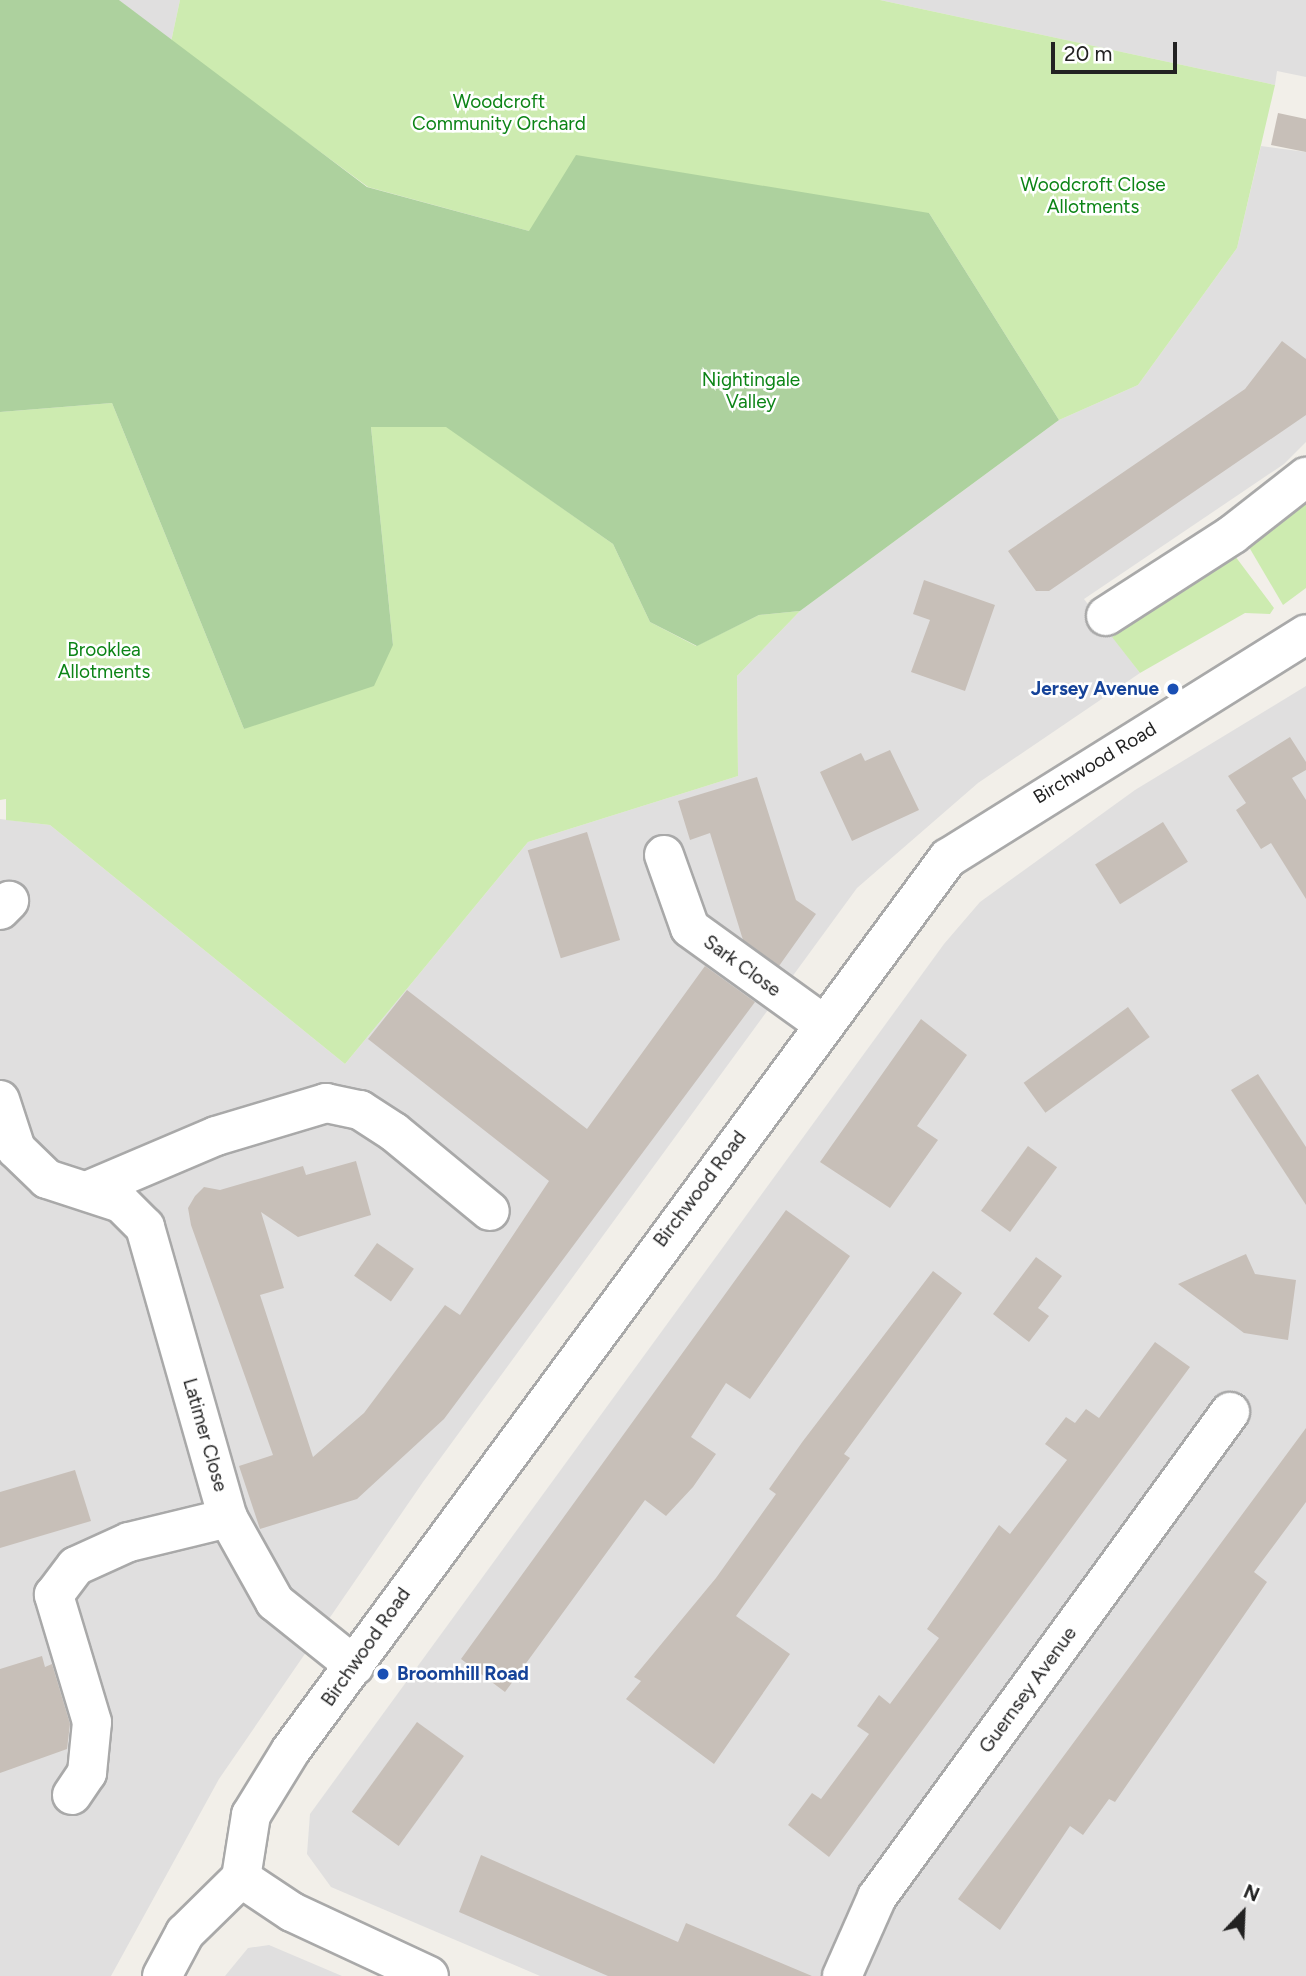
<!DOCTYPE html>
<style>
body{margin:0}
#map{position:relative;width:1306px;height:1976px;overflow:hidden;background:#f2efe9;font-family:Figtree,sans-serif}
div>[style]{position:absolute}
.residential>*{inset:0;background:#e0dfdf}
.grass>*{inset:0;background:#cdebb0}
.forest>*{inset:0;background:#add19e}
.building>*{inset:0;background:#c7bfb8;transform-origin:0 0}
.roads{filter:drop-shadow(2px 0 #a9a9a9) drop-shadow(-2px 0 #a9a9a9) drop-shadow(0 2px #a9a9a9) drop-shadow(0 -2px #a9a9a9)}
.minor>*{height:38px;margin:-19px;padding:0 19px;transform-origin:19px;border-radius:19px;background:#fff}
.tertiary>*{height:38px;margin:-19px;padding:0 19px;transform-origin:19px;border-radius:19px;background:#fff}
.dots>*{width:19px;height:19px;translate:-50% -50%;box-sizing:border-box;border:4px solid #fff;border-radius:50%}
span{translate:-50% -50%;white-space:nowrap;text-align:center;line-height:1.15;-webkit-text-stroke:5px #fff;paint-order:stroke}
.park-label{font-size:19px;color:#0c8416}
.transit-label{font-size:19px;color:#164399;font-weight:700}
.right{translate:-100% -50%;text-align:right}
.left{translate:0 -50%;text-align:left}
.street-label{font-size:19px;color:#222}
.north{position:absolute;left:1208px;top:1878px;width:70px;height:70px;-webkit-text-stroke:5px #fff;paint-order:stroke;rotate:23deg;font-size:19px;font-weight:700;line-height:28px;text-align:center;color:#222}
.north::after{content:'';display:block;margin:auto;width:24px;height:32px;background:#222;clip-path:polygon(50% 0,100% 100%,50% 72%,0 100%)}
.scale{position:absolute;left:1051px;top:42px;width:126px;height:32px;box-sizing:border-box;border:4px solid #222;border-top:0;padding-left:9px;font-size:21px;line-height:24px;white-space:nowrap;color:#222;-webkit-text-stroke:5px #fff;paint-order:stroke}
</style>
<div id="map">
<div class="residential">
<div style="clip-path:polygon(119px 0,180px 0,171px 42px)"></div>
<div style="clip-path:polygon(880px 0,1306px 0,1306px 77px,1277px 71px,1275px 85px)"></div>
<div style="clip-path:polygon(1261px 146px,1306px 152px,1306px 442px,1284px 464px,1084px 599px,1140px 673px,978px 783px,857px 888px,423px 1482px,219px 1779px,111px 1976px,0 1976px,0 819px,50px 825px,345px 1064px,528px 842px,738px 776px,737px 676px,800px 611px,1059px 420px,1138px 385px,1237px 248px)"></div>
<div style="clip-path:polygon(1306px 686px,1306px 1976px,540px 1976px,331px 1887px,307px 1854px,310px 1814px,944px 944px,980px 902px,1135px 790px)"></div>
<div style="clip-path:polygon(269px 1945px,342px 1976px,225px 1976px,248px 1948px)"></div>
</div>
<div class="grass">
<div style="clip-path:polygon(180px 0,880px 0,1275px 85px,1237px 248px,1138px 385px,1059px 420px,929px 213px,529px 231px,368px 187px,171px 42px)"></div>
<div style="clip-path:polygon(112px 403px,244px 729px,393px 645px,371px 427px,446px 426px,613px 544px,650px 622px,696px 646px,759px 615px,800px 611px,737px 676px,738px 776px,528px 842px,345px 1064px,50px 825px,6px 820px,6px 799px,0 800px,0 412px)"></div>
<div style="clip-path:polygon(1306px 499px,1306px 588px,1283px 605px,1246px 542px)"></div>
<div style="clip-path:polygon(1229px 548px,1274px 608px,1270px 614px,1245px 613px,1140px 673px,1112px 637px)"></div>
</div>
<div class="forest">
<div style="clip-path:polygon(0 0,119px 0,367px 187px,529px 231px,576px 155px,929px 213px,1059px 420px,800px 611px,759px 615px,697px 646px,650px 622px,613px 544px,446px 427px,371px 427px,393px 645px,374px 686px,244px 729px,112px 403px,0 412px)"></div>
</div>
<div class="building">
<div style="clip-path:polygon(1278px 113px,1306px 119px,1306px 152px,1271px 145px)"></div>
<div style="clip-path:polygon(1282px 341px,1306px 359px,1306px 415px,1049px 591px,1036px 591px,1008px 551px,1245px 389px)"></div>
<div style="clip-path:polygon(924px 580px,995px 605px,965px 691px,911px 672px,930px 620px,913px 614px)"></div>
<div style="clip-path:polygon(1290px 737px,1306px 762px,1306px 770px,1292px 778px,1306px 800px,1306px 899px,1271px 843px,1261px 849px,1236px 810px,1246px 803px,1228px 776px)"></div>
<div style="clip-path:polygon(890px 750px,919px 810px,852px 841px,820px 772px,861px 753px,865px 761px)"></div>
<div style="clip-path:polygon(757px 777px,796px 900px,816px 914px,779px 966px,743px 940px,710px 833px,690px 840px,678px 801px)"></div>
<div style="left:1163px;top:822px;width:47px;height:80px;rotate:58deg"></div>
<div style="left:587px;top:832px;width:113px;height:62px;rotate:73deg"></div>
<div style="clip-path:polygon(705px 966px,755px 1002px,444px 1419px,357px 1499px,260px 1529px,239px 1466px,273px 1455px,191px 1225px,188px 1208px,195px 1196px,204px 1187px,220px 1190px,303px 1166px,306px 1175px,356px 1161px,371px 1215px,298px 1237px,261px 1212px,284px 1288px,260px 1295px,313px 1457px,364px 1413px,445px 1305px,460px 1315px,549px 1181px,368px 1039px,407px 990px,587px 1129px)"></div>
<div style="left:1128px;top:1007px;width:37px;height:129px;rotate:54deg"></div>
<div style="clip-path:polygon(921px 1019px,967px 1055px,917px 1126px,938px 1140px,890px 1208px,820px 1162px)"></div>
<div style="clip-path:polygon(1258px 1074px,1306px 1147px,1306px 1205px,1231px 1090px)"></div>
<div style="left:1028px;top:1146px;width:36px;height:80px;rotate:36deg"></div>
<div style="clip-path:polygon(786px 1210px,850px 1256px,750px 1399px,726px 1383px,691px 1437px,716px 1454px,693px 1487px,666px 1516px,645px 1500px,505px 1692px,461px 1659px)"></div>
<div style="left:377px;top:1243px;width:45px;height:40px;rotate:35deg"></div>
<div style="clip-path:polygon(1246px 1254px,1255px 1274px,1296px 1280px,1288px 1340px,1244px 1333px,1178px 1284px)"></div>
<div style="clip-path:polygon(1036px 1257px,1062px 1276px,1038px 1308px,1049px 1316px,1029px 1342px,993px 1314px)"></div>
<div style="clip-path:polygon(933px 1271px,962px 1293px,844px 1454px,850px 1458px,736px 1616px,790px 1654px,714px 1764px,626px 1699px,641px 1681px,634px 1677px,716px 1578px,776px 1494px,769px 1489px,803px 1441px)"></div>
<div style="clip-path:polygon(1155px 1342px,1190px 1367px,829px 1857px,788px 1825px,812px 1793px,821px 1799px,869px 1734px,857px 1726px,879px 1695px,890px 1704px,939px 1638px,927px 1629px,999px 1525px,1010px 1534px,1067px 1460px,1045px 1444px,1066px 1417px,1075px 1423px,1086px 1409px,1099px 1418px)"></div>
<div style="clip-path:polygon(1306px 1428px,1306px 1502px,1254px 1572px,1267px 1582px,1115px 1802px,1109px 1799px,1083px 1835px,1070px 1826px,1000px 1930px,958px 1899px)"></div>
<div style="clip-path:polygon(75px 1470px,91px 1521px,0 1548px,0 1492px)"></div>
<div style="clip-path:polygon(42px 1656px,45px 1667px,52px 1664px,70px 1724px,67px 1749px,0 1773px,0 1669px)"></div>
<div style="left:417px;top:1722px;width:58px;height:111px;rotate:36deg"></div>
<div style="clip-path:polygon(481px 1855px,678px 1942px,686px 1923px,812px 1976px,608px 1976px,459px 1912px)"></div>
</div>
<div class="roads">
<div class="minor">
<div style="left:1106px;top:616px;width:151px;rotate:-32.8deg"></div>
<div style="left:1233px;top:534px;width:93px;rotate:-38deg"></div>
<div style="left:664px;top:855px;width:77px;rotate:70.4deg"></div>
<div style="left:690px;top:928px;width:164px;rotate:35.8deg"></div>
<div style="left:0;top:910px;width:13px;rotate:-45deg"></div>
<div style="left:0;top:1100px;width:52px;rotate:71.9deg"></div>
<div style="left:16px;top:1149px;width:43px;rotate:44.1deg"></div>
<div style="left:47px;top:1179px;width:78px;rotate:18deg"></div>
<div style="left:121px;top:1203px;width:34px;rotate:45deg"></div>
<div style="left:145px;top:1227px;width:303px;rotate:74.1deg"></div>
<div style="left:228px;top:1518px;width:96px;rotate:60.8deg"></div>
<div style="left:275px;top:1602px;width:102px;rotate:38.7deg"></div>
<div style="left:89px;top:1190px;width:138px;rotate:-23deg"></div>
<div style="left:216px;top:1136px;width:115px;rotate:-16.7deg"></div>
<div style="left:326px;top:1103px;width:35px;rotate:12deg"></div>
<div style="left:360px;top:1110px;width:40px;rotate:32.9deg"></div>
<div style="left:394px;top:1132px;width:124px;rotate:39.5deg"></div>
<div style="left:72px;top:1795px;width:27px;rotate:-56deg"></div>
<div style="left:87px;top:1773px;width:51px;rotate:-84.4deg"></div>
<div style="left:92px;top:1722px;width:133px;rotate:-106.7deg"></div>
<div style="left:54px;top:1595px;width:36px;rotate:-53deg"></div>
<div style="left:76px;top:1566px;width:58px;rotate:-24.4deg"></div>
<div style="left:129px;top:1542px;width:102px;rotate:-13.6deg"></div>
<div style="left:241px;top:1878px;width:61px;rotate:33.7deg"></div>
<div style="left:292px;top:1912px;width:151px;rotate:25deg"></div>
<div style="left:842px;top:1976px;width:86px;rotate:-66.1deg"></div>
<div style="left:877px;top:1897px;width:600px;rotate:-53.95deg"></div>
</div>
<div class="tertiary">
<div style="left:162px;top:1976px;width:49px;rotate:-61.9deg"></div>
<div style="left:185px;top:1933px;width:78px;rotate:-44.5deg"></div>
<div style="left:241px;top:1878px;width:64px;rotate:-81deg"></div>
<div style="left:251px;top:1815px;width:76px;rotate:-58.4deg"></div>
<div style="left:291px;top:1750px;width:1108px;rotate:-53.63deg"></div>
<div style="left:948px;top:858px;width:422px;rotate:-32deg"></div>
</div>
</div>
<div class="dots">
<div style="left:1173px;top:689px;background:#1a4fb4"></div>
<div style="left:383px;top:1674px;background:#1a4fb4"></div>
</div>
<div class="park-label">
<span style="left:499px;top:113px">Woodcroft<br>Community Orchard</span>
<span style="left:1093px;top:196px">Woodcroft Close<br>Allotments</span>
<span style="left:751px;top:391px">Nightingale<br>Valley</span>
<span style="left:104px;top:661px">Brooklea<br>Allotments</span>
</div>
<div class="transit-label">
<span class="right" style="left:1159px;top:689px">Jersey Avenue</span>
<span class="left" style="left:397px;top:1674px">Broomhill Road</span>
</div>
<div class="street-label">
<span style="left:1095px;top:763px;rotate:-31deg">Birchwood Road</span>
<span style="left:742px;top:966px;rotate:36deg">Sark Close</span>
<span style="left:700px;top:1189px;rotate:-53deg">Birchwood Road</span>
<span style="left:205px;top:1435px;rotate:74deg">Latimer Close</span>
<span style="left:366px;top:1647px;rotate:-55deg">Birchwood Road</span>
<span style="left:1028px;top:1690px;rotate:-54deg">Guernsey Avenue</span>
</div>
<div class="north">N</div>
<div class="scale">20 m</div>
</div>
